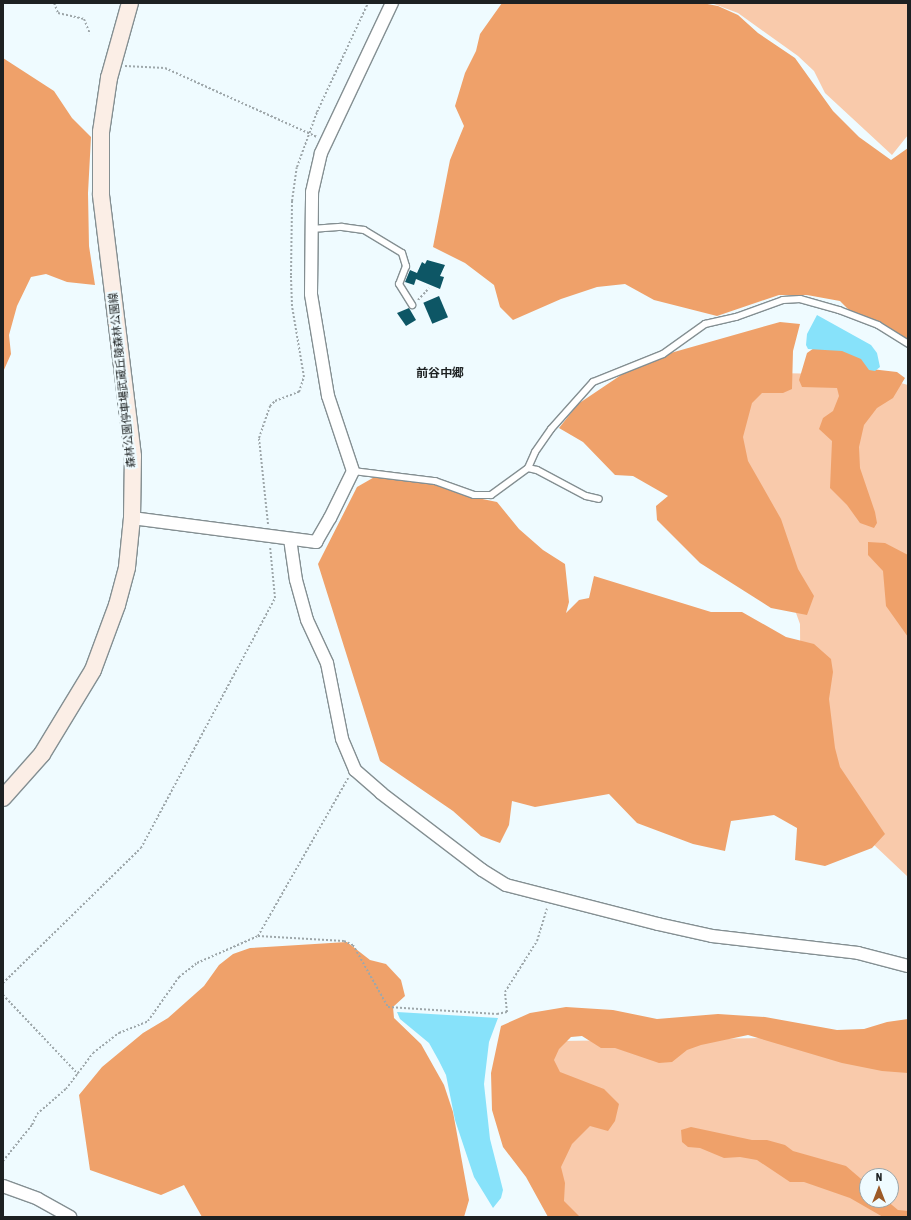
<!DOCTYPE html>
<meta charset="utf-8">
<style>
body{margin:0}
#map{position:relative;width:911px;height:1220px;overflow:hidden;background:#effbff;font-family:"Asap Condensed","Noto Sans JP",sans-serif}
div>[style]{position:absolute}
.green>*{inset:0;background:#f9caab}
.forest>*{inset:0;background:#efa16a}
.water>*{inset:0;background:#87e2fa}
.building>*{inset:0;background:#0d5665;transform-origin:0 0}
.path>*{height:2px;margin-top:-1px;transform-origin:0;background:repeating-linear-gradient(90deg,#9ea7aa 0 2px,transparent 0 4px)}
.roads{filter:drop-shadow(1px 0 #848f92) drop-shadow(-1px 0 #848f92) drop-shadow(0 1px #848f92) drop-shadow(0 -1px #848f92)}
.lane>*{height:6px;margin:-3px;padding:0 3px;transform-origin:3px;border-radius:3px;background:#fff}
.street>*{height:12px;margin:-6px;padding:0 6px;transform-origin:6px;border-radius:6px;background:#fff}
.secondary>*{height:16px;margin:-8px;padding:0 8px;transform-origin:8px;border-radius:8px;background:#fbeee6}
span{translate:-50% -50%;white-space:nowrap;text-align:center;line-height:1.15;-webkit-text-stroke:4px #effbff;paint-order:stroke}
.street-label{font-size:11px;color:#1d2122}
.neighbourhood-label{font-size:12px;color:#1d2122;font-weight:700}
.frame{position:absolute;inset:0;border:4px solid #1d2122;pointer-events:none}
.north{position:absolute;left:859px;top:1168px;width:40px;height:40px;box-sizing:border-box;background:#effbff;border:1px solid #9ba4a7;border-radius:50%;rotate:0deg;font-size:11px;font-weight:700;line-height:16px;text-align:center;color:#1d2122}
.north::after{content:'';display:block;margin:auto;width:14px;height:18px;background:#9c5a27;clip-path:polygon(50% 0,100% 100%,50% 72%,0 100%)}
</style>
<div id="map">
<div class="green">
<div style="clip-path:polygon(908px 3px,908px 135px,892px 155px,825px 93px,814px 71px,798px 56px,738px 13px,714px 4px)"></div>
<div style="clip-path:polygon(777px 373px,873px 375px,908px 385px,908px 877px,801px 776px,800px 624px,737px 450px,735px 391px)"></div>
<div style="clip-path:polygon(evenodd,908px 1036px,908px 1217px,564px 1217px,528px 1067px,559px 1041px,908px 1036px,867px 1176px,891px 1176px,891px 1200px,867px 1200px,867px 1176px)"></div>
</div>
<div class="forest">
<div style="clip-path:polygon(502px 3px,702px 3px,718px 6px,738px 15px,758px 33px,795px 58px,833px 111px,859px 137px,891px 160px,908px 148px,908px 340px,878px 323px,855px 316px,840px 301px,807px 295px,779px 295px,717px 316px,654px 300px,625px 284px,597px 287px,561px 299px,513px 320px,500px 307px,494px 285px,465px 263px,433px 247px,450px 160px,464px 126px,455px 106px,465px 73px,476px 51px,480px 34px)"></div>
<div style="clip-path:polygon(3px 58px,54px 91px,72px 118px,91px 137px,88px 193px,89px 246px,95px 285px,67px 282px,46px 274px,31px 277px,17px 306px,9px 335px,11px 354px,3px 372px)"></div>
<div style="clip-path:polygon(780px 322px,800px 324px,793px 351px,792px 389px,783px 393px,762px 393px,752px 403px,743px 437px,748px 461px,781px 519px,798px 569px,814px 596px,807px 615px,771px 608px,700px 563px,657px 520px,656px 506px,668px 496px,633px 476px,615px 475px,583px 442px,559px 428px,578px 404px,630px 369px,653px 358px)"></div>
<div style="clip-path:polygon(817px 346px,848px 349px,862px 357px,871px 369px,897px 372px,905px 378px,893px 398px,877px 408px,864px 425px,859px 447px,860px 468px,875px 512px,877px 523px,874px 528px,860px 523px,847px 505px,830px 488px,832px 441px,819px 429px,823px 418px,833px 411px,839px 396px,837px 388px,802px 387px,799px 380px,807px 353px)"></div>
<div style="clip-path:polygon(385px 471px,418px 479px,463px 495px,497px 502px,519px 529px,543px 550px,565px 564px,569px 602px,566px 613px,579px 600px,589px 598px,594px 576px,711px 612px,742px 612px,786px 637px,814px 644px,831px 659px,833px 672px,829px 699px,835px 748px,840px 767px,885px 834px,872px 848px,825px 866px,795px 860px,797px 828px,774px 815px,731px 821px,725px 851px,693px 844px,637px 823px,609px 794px,535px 807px,512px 801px,509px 825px,500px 843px,481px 836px,453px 811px,380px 761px,318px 564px,357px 487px)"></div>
<div style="clip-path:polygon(868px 542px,885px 543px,908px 555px,908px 637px,886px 606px,883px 571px,868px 555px)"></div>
<div style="clip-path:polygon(347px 942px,370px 960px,386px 964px,401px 980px,405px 996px,393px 1007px,394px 1018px,421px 1044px,444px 1085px,453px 1112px,469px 1200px,464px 1217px,202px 1217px,184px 1185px,161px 1195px,90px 1170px,79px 1095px,102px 1067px,143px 1033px,168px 1018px,204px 986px,219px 965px,233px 954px,250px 948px)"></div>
<div style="clip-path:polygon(566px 1007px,613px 1010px,657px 1019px,718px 1014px,765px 1017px,837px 1030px,864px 1029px,887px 1022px,908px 1019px,908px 1073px,882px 1071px,842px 1063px,748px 1035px,701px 1045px,687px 1050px,672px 1062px,659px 1063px,615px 1048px,601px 1048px,582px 1036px,571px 1037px,559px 1049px,554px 1060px,560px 1072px,604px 1089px,619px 1104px,615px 1121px,608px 1131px,590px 1126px,572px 1144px,561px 1167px,565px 1183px,564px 1201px,580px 1217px,548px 1217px,526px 1177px,503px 1147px,492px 1110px,491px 1073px,501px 1026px,530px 1013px)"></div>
<div style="clip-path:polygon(691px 1127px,752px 1140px,767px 1140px,785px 1145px,793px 1151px,846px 1166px,867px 1184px,867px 1200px,886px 1200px,898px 1210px,908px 1211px,908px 1217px,883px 1217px,850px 1198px,804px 1182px,790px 1182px,757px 1160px,740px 1157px,724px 1158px,700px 1148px,688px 1147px,682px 1142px,681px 1130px)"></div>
</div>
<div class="water">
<div style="clip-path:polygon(817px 315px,871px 345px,877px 353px,880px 367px,875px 371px,869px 370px,861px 359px,842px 351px,808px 349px,806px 345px,807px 334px)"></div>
<div style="clip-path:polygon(397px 1012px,498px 1018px,489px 1042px,484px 1084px,490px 1139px,503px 1190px,501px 1198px,493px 1208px,474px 1177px,455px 1120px,446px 1075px,439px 1061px,429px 1043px,400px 1019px)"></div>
</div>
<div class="building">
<div style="clip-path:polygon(427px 260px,445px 265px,440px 276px,444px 277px,440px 289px,416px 279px,414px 285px,405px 282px,410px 270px,417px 273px,422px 262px,425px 264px)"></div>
<div style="left:439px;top:296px;width:23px;height:17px;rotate:67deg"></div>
<div style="clip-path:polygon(409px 308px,416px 320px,406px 326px,397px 313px)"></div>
</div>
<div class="path">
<div style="left:54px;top:3px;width:11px;rotate:68deg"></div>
<div style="left:58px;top:13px;width:27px;rotate:13deg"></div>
<div style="left:84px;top:19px;width:16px;rotate:68deg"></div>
<div style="left:125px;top:66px;width:40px;rotate:2.9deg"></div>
<div style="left:165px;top:68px;width:167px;rotate:24.4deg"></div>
<div style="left:418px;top:300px;width:16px;rotate:-47deg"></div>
<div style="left:268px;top:524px;width:86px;rotate:-96deg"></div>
<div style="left:259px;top:438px;width:34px;rotate:-71deg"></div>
<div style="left:270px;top:406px;width:7px;rotate:-45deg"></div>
<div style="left:275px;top:401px;width:26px;rotate:-21deg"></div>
<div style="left:299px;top:392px;width:16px;rotate:-72deg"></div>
<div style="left:304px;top:377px;width:72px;rotate:-99.6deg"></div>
<div style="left:292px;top:306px;width:31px;rotate:-92deg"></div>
<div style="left:291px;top:275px;width:74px;rotate:-89.2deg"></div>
<div style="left:292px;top:201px;width:34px;rotate:-82deg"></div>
<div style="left:297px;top:167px;width:59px;rotate:-70deg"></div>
<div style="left:317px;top:112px;width:120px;rotate:-64.9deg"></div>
<div style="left:258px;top:936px;width:86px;rotate:3.3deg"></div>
<div style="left:344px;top:941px;width:10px;rotate:24deg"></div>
<div style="left:353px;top:945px;width:71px;rotate:60.6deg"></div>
<div style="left:388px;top:1007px;width:109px;rotate:3.7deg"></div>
<div style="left:497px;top:1014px;width:10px;rotate:-11deg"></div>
<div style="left:507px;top:1012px;width:20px;rotate:-96deg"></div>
<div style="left:505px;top:992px;width:60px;rotate:-57.9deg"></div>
<div style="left:537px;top:941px;width:34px;rotate:-73deg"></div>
<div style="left:3px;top:983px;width:193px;rotate:-44.4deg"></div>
<div style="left:141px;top:848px;width:284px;rotate:-61.8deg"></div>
<div style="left:275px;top:598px;width:52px;rotate:-95.5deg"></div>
<div style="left:3px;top:995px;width:109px;rotate:46.5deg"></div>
<div style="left:3px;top:1161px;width:46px;rotate:-51.1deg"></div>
<div style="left:32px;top:1125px;width:12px;rotate:-66deg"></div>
<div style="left:37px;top:1114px;width:38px;rotate:-41deg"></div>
<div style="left:66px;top:1089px;width:45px;rotate:-53.1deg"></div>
<div style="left:93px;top:1053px;width:33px;rotate:-38deg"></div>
<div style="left:119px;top:1033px;width:31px;rotate:-22deg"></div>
<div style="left:148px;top:1021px;width:54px;rotate:-54.8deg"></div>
<div style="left:179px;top:977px;width:23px;rotate:-38deg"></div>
<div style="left:197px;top:963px;width:67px;rotate:-23.9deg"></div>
<div style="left:258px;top:936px;width:182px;rotate:-60.3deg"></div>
</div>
<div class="roads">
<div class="lane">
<div style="left:311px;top:229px;width:31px;rotate:-4deg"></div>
<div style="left:342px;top:227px;width:22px;rotate:8deg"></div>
<div style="left:364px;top:230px;width:44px;rotate:31.2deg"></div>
<div style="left:402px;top:253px;width:14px;rotate:73deg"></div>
<div style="left:406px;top:266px;width:19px;rotate:111deg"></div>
<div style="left:399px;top:284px;width:25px;rotate:58deg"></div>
<div style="left:528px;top:468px;width:9px;rotate:13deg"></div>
<div style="left:537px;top:470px;width:55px;rotate:28deg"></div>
<div style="left:586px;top:496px;width:13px;rotate:13deg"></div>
<div style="left:353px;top:471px;width:83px;rotate:7deg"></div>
<div style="left:435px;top:481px;width:41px;rotate:19.7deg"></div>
<div style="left:474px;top:495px;width:17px"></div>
<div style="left:491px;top:495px;width:46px;rotate:-36.1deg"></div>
<div style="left:528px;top:468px;width:17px;rotate:-66deg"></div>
<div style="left:535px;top:452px;width:28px;rotate:-55deg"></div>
<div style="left:551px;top:429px;width:63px;rotate:-48.2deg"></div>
<div style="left:593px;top:382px;width:75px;rotate:-21.8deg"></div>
<div style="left:663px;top:354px;width:52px;rotate:-35.5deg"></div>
<div style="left:705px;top:324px;width:32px;rotate:-13deg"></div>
<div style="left:736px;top:317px;width:50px;rotate:-19.9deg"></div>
<div style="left:783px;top:300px;width:17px;rotate:-3deg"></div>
<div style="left:800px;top:299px;width:41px;rotate:15.8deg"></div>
<div style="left:839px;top:310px;width:42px;rotate:21deg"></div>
<div style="left:878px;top:325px;width:36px;rotate:32deg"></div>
</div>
<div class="street">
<div style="left:132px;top:518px;width:186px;rotate:7.4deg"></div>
<div style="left:316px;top:542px;width:28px;rotate:-60deg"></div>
<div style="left:330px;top:518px;width:52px;rotate:-63.9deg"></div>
<div style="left:353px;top:471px;width:79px;rotate:-108.4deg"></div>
<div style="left:328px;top:396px;width:103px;rotate:-99.5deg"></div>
<div style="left:311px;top:294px;width:102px;rotate:-89.4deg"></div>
<div style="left:312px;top:192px;width:40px;rotate:-77deg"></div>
<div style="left:321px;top:153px;width:166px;rotate:-64.7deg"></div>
<div style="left:290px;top:539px;width:41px;rotate:81.7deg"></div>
<div style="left:296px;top:580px;width:41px;rotate:74.6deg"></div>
<div style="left:307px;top:620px;width:47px;rotate:65.1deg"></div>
<div style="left:327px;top:663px;width:77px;rotate:78.8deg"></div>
<div style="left:342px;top:739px;width:34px;rotate:67deg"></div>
<div style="left:355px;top:770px;width:35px;rotate:41deg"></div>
<div style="left:381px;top:793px;width:127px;rotate:37.3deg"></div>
<div style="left:482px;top:870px;width:28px;rotate:32deg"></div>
<div style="left:506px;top:885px;width:157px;rotate:14.4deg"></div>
<div style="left:658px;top:924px;width:55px;rotate:12.5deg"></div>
<div style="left:712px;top:936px;width:147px;rotate:6.6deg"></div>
<div style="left:858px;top:953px;width:52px;rotate:14.6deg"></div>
<div style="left:3px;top:1186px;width:37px;rotate:20deg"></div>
<div style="left:38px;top:1199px;width:37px;rotate:29deg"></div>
</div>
<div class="secondary">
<div style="left:3px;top:798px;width:59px;rotate:-48.4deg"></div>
<div style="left:42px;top:754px;width:98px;rotate:-58.7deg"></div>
<div style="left:93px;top:670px;width:69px;rotate:-69.7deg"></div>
<div style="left:117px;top:605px;width:39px;rotate:-75deg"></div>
<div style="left:127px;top:567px;width:49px;rotate:-84.2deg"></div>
<div style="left:132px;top:518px;width:62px;rotate:-89.1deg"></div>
<div style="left:133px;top:456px;width:264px;rotate:-97deg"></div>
<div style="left:101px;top:194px;width:62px;rotate:-90deg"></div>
<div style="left:101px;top:132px;width:55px;rotate:-81.6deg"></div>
<div style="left:109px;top:78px;width:78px;rotate:-74.4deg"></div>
</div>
</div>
<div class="street-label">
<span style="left:122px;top:380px;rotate:-96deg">森林公園停車場武蔵丘陵森林公園線</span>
</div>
<div class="neighbourhood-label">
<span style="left:440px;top:374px">前谷中郷</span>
</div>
<div class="frame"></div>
<div class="north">N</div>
</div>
